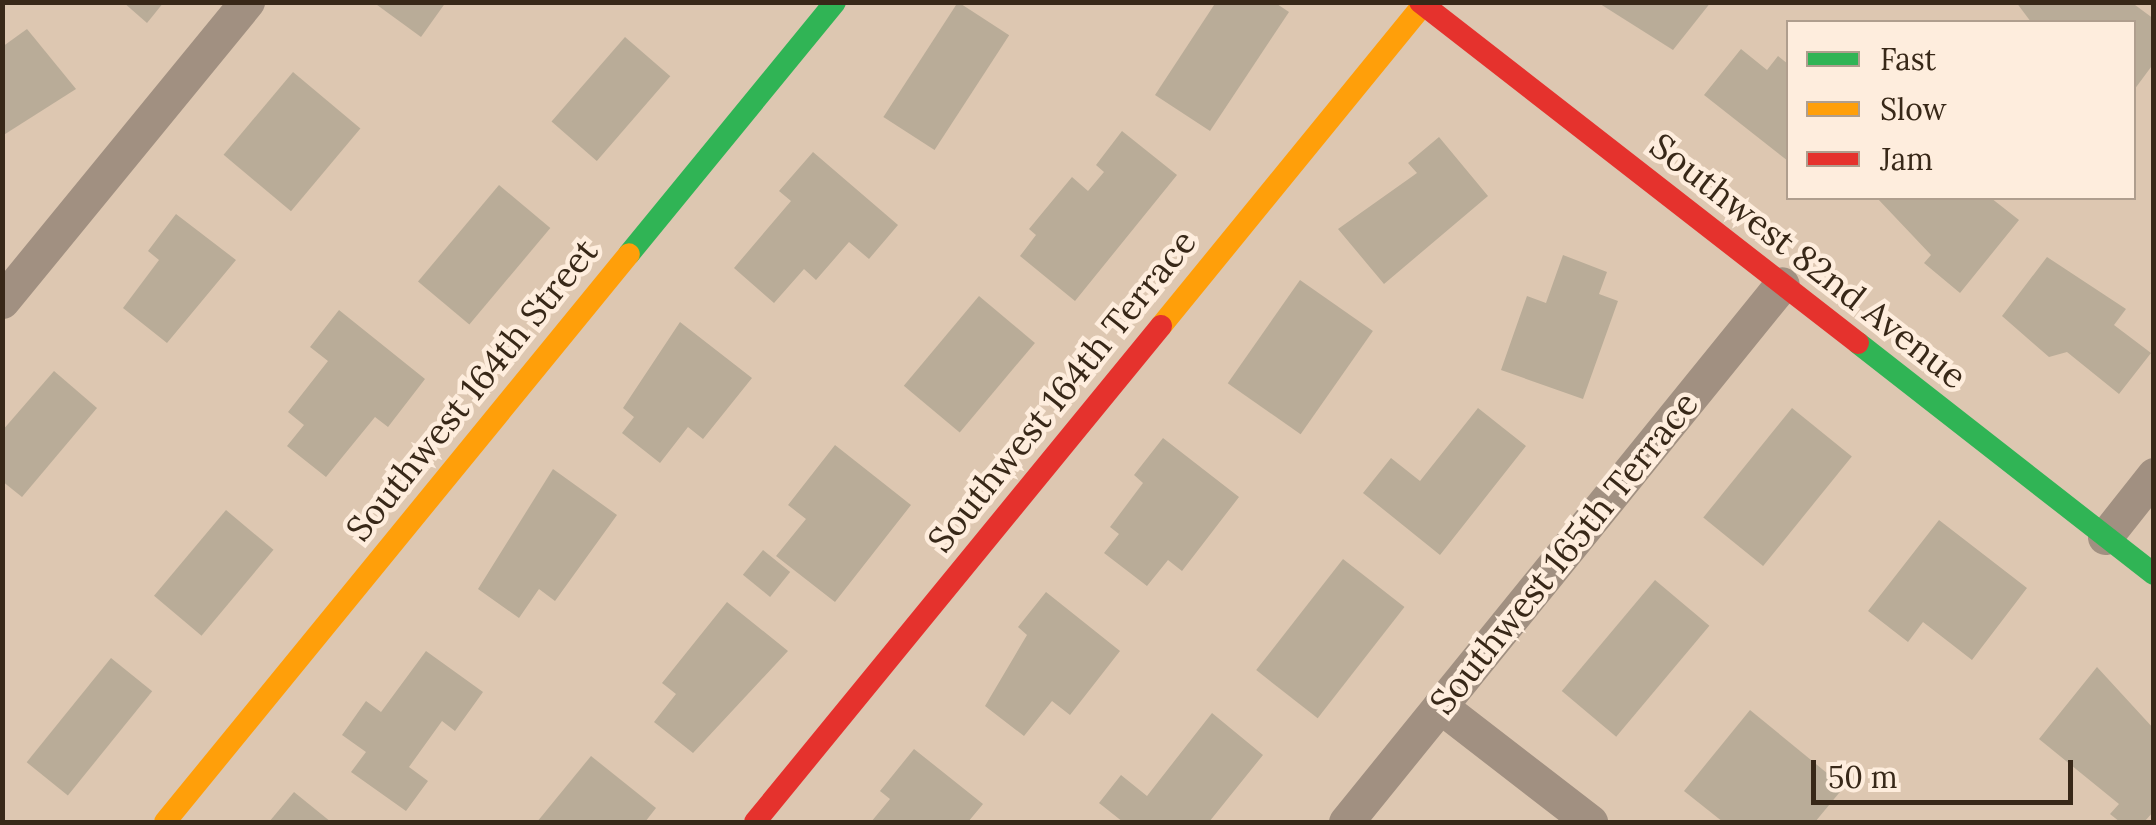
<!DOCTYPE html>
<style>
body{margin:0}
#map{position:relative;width:2156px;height:825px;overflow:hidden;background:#ddc7b1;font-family:Lora,serif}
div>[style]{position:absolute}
.building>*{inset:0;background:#b9ac98;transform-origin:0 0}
.street>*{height:35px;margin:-17.5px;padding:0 17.5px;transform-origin:17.5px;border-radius:17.5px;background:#a19081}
.fast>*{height:22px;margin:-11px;padding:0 11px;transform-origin:11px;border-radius:11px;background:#30b455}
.slow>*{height:22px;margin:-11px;padding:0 11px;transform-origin:11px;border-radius:11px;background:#ff9f0a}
.jam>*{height:22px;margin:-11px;padding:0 11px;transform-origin:11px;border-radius:11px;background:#e5322d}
span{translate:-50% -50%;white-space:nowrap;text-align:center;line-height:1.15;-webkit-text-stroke:9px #feeddd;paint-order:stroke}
.street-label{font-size:35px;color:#382818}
.frame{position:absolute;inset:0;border:5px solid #382818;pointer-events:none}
.legend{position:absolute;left:1786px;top:20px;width:350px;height:180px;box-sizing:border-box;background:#feeddd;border:2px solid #af9e8e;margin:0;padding:12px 18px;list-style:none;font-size:30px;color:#382818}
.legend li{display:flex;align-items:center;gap:20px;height:50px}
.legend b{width:50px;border:2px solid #af9e8e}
.scale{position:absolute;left:1811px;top:760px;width:262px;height:45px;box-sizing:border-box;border:5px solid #382818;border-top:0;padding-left:12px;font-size:30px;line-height:35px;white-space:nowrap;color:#382818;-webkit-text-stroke:8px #feeddd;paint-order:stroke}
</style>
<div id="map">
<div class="building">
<div style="clip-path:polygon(123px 2px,164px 2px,147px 23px)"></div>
<div style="clip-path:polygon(373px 2px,446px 2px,421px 37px)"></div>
<div style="left:958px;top:2px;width:61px;height:137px;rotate:33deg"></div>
<div style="clip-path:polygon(1216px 2px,1274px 2px,1289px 12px,1210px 131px,1155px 95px)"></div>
<div style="clip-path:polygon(1597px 2px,1711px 2px,1673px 50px)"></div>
<div style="clip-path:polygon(2016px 2px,2131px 2px,2154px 19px,2154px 63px,2134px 90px,2134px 22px,2031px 22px)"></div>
<div style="clip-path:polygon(27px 29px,76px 89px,2px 136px,2px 47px)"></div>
<div style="left:625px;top:37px;width:60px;height:112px;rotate:41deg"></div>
<div style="clip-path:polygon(1741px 49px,1767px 70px,1778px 56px,1788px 64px,1788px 161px,1704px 95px)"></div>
<div style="left:293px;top:72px;width:88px;height:108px;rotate:40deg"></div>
<div style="clip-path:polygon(1122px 131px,1177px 175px,1075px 301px,1020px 256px,1036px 235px,1029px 229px,1072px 177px,1088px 191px,1104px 172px,1096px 165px)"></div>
<div style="clip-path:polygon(1439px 137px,1488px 196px,1384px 284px,1338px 229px,1417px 173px,1408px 163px)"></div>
<div style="clip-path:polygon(813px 152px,898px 225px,869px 259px,849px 242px,816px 280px,804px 269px,774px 303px,734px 268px,791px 201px,779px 191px)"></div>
<div style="left:499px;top:185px;width:67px;height:126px;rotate:40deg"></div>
<div style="clip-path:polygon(1877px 198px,1991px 198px,2019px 220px,1960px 293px,1924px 263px,1931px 255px)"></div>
<div style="clip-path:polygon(176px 214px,236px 260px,167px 343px,123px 308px,159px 260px,148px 251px)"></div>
<div style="clip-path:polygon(1563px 255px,1607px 272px,1599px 294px,1618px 301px,1583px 399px,1501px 370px,1527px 296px,1546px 303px)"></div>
<div style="clip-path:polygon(2047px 257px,2126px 309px,2114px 325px,2151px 353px,2119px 394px,2067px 352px,2049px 357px,2002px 316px)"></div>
<div style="left:1300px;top:280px;width:89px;height:126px;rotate:35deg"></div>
<div style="left:979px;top:296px;width:73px;height:117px;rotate:40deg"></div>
<div style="clip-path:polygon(339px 310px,425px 379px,388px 427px,375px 417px,326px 477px,287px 446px,304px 425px,288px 412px,328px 361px,310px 347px)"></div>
<div style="clip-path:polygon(680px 322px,752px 378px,703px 439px,688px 427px,660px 463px,622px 433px,634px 417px,623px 408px)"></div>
<div style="clip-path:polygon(54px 371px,97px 408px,22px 497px,2px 481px,2px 431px)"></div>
<div style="clip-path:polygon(1478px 408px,1526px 446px,1440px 555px,1363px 493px,1391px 458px,1420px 481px)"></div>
<div style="left:1792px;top:408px;width:77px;height:141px;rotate:39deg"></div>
<div style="clip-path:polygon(1163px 438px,1239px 497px,1182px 571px,1168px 560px,1147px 586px,1104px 553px,1119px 534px,1110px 527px,1143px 483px,1134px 475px)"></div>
<div style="clip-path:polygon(835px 445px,911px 505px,835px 602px,776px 556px,806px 519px,788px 505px)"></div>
<div style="clip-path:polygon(553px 469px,617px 515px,555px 601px,539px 589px,519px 618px,478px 589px)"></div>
<div style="left:226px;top:510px;width:62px;height:112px;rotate:40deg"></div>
<div style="clip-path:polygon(1939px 520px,2027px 588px,1972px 660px,1923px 622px,1908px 642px,1868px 611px)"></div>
<div style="left:763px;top:550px;width:35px;height:32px;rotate:39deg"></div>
<div style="left:1343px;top:559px;width:78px;height:141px;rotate:38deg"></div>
<div style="left:1655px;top:580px;width:71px;height:145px;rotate:40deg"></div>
<div style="clip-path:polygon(1046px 592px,1120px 651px,1070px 715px,1052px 701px,1024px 736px,985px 706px,1027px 635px,1018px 627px)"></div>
<div style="clip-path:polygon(727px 602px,788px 651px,693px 753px,654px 722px,676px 694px,662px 683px)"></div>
<div style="clip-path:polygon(426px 651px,483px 692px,455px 731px,442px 721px,409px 767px,428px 781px,406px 811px,351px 772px,366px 752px,342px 735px,366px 701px,381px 712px)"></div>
<div style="left:111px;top:658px;width:53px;height:134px;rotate:39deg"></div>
<div style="clip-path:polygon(2097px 667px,2154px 729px,2154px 811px,2144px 822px,2120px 822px,2110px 814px,2119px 804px,2039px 739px)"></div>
<div style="clip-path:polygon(1750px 710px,1844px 787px,1815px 822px,1723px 822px,1684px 791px)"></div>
<div style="clip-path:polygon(1212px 713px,1263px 755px,1209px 822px,1123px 822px,1099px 803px,1121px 775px,1147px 796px)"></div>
<div style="clip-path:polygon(914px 749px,983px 804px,968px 822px,871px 822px,890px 799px,880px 791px)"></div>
<div style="clip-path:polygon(591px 756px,656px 808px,645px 822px,537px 822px)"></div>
<div style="clip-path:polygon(294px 792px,331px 822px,269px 822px)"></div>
</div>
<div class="street">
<div style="left:2px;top:301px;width:387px;rotate:-50.7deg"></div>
<div style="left:2105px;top:537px;width:79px;rotate:-51.7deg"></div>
<div style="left:1440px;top:706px;width:190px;rotate:37.7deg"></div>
<div style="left:1346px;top:822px;width:692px;rotate:-50.98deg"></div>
</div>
<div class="fast">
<div style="left:629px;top:254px;width:325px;rotate:-50.7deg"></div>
<div style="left:1858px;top:343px;width:375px;rotate:38deg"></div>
</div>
<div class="slow">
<div style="left:1161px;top:326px;width:414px;rotate:-50.8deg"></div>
<div style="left:165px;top:822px;width:733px;rotate:-50.75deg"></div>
</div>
<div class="jam">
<div style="left:1420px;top:2px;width:555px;rotate:37.9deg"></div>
<div style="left:755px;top:822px;width:641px;rotate:-50.7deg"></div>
</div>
<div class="street-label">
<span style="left:1808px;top:261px;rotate:38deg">Southwest 82nd Avenue</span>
<span style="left:472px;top:390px;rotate:-51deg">Southwest 164th Street</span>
<span style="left:1062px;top:391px;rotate:-51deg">Southwest 164th Terrace</span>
<span style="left:1564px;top:553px;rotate:-51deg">Southwest 165th Terrace</span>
</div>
<div class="frame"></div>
<ul class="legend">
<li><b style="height:12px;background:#30b455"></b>Fast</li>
<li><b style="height:12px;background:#ff9f0a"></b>Slow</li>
<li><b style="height:12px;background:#e5322d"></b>Jam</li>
</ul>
<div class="scale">50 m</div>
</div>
